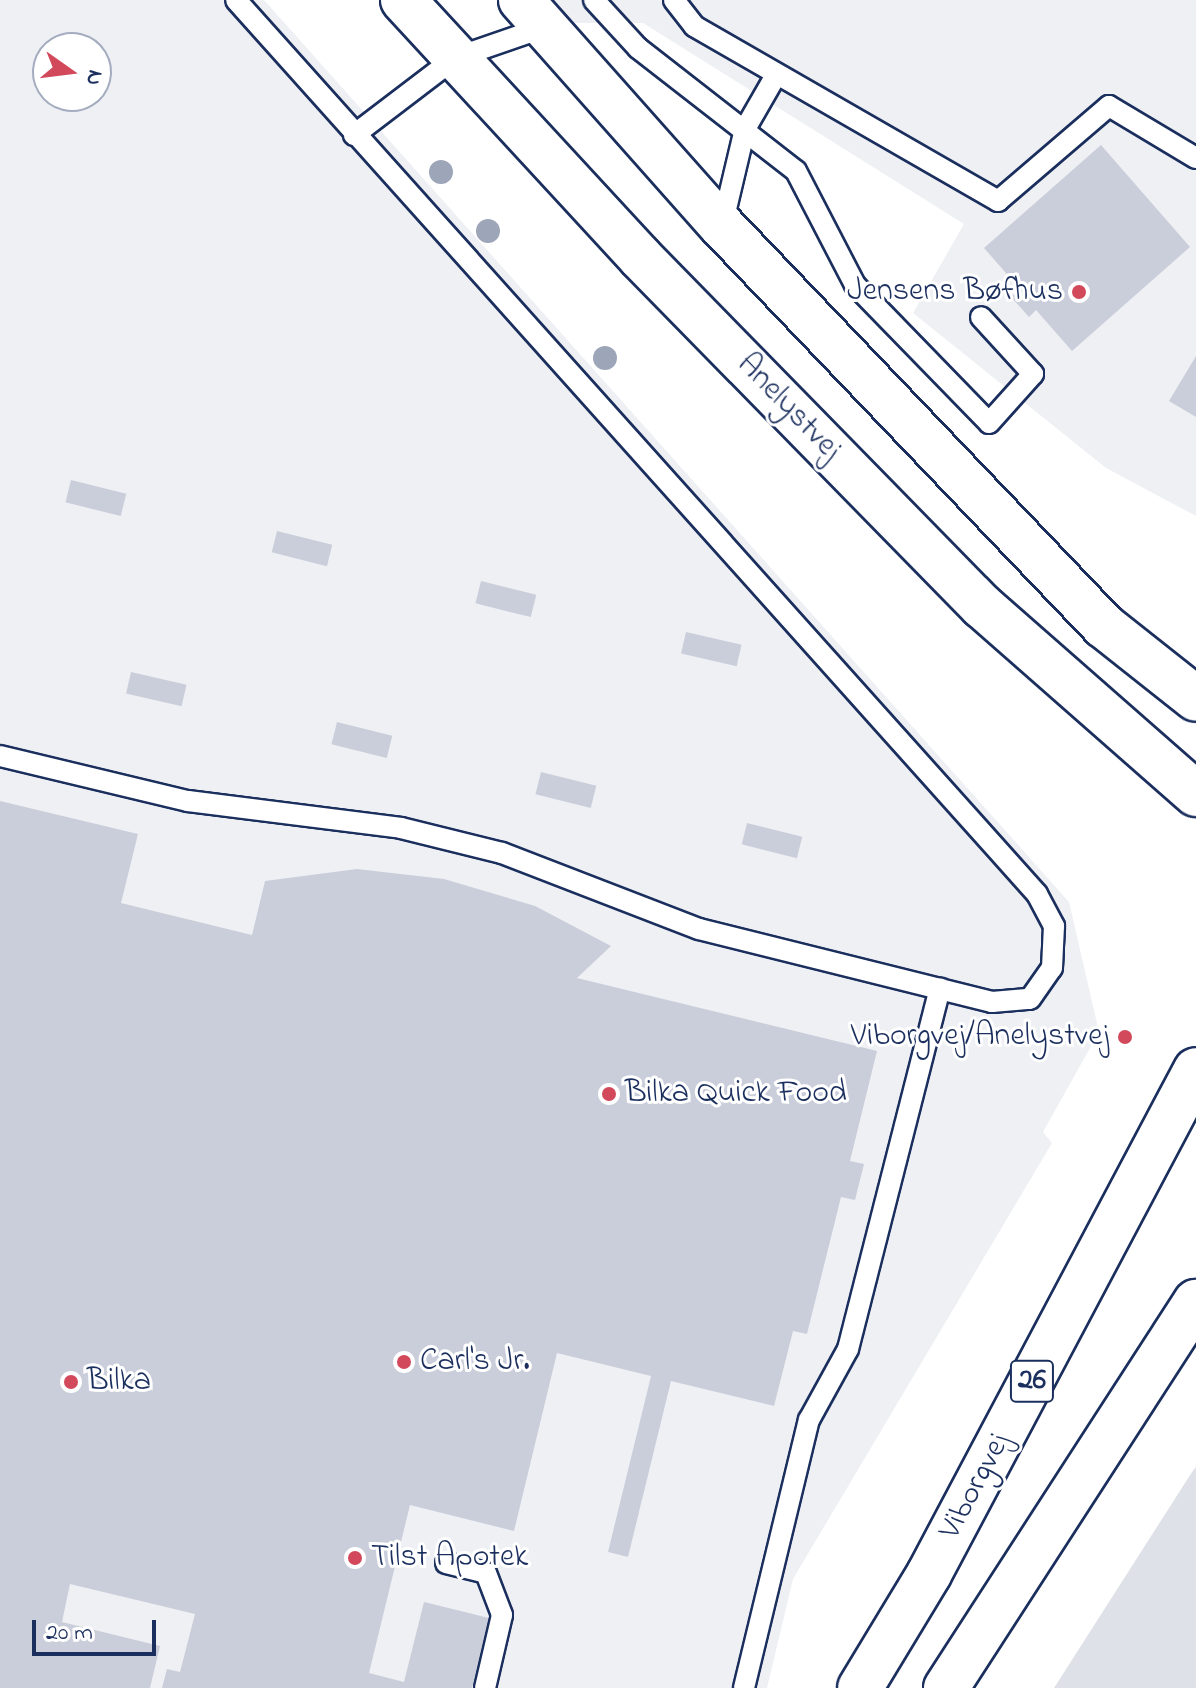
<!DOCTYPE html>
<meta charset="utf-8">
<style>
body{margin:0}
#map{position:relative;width:1196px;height:1688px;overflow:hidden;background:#fff;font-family:"Indie Flower",sans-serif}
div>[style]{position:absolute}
.built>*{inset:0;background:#eff0f4}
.green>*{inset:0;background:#dee1e7}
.building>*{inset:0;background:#caceda;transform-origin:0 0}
.roads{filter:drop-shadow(2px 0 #1b2f5e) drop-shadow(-2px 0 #1b2f5e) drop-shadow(0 2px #1b2f5e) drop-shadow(0 -2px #1b2f5e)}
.lane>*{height:20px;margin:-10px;padding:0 10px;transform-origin:10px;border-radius:10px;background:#fff}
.secondary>*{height:44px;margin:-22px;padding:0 22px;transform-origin:22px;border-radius:22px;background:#fff}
.primary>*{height:44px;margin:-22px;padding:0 22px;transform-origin:22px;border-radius:22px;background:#fff}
.trees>*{width:24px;height:24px;margin:-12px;border-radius:50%;background:#9da5b9}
.dots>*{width:22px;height:22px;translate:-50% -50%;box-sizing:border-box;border:4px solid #fff;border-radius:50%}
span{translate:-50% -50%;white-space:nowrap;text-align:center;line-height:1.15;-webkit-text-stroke:6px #fff;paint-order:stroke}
.shield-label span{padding:2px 6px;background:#fff;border:2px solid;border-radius:6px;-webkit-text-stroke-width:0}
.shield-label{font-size:30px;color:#1b2f5e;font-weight:700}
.poi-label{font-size:32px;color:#1b2f5e}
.right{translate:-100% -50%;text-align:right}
.left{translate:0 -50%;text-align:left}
.street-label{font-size:32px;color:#1b2f5e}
.north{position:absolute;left:32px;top:32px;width:80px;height:80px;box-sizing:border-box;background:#fff;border:2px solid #a4acbf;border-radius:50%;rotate:104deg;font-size:22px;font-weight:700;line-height:32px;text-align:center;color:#1b2f5e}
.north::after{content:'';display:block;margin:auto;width:28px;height:36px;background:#d1495b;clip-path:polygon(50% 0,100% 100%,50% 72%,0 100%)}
.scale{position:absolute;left:32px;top:1620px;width:124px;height:36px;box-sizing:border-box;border:4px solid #1b2f5e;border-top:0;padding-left:10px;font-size:24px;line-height:28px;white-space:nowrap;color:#1b2f5e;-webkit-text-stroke:6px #fff;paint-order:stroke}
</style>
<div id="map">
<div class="built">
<div style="clip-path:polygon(evenodd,0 0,264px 0,1069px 902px,1099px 1032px,1043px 1132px,1052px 1143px,793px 1579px,767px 1688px,0 1688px,0 0,48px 48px,96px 48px,96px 96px,48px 96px,48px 48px)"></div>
<div style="clip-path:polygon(537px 0,1196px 0,1196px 516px,1106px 468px,913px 313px,964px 224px,643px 23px,559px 23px)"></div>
</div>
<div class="green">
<div style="clip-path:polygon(1196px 1467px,1196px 1688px,1054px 1688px,1192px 1472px)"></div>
</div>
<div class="building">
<div style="clip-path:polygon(1101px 145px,1190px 247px,1072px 351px,1036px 310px,1029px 317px,1011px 297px,1020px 289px,984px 248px)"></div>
<div style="clip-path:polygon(1196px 356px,1196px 417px,1169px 401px)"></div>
<div style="left:71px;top:480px;width:57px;height:23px;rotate:14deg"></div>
<div style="left:277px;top:531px;width:57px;height:22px;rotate:14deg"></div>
<div style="left:481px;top:581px;width:57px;height:23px;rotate:14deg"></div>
<div style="left:686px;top:632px;width:57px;height:22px;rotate:13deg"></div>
<div style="left:131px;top:672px;width:57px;height:22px;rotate:13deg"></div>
<div style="left:337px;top:722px;width:57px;height:23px;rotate:14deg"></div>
<div style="left:541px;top:772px;width:57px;height:23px;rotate:14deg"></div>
<div style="clip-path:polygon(0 801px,138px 834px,121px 903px,252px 935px,265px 881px,357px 869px,444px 879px,535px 906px,611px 946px,577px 978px,877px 1051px,850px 1161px,864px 1164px,855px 1200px,841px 1197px,807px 1334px,793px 1331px,774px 1406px,671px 1381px,628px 1557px,608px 1552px,651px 1376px,557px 1353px,514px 1531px,410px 1505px,369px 1673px,404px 1682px,424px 1602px,489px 1618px,472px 1688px,162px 1688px,167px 1669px,180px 1672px,195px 1614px,70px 1584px,62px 1622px,160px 1646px,150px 1688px,0 1688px)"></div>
<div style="left:747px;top:823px;width:57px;height:22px;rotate:14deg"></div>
</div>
<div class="roads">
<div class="lane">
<div style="left:594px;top:0;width:65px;rotate:47.5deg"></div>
<div style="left:638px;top:48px;width:200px;rotate:37.9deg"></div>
<div style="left:796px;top:171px;width:128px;rotate:62.6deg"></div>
<div style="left:855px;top:285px;width:192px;rotate:45.8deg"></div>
<div style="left:989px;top:423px;width:66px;rotate:-48.1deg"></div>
<div style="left:1033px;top:374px;width:77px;rotate:-132.4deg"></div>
<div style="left:674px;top:0;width:33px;rotate:52deg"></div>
<div style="left:694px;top:26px;width:351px;rotate:29.9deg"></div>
<div style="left:998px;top:201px;width:146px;rotate:-40.6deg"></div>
<div style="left:1109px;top:106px;width:101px;rotate:30.9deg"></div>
<div style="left:354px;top:135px;width:127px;rotate:-37.3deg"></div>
<div style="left:455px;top:58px;width:95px;rotate:-19deg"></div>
<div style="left:722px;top:226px;width:100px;rotate:-76.7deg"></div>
<div style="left:745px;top:129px;width:62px;rotate:-60.1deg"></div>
<div style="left:0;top:756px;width:193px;rotate:13.5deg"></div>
<div style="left:188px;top:801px;width:215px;rotate:7.2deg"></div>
<div style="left:401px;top:828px;width:104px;rotate:13.9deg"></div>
<div style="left:502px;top:853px;width:211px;rotate:21.1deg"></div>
<div style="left:699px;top:929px;width:302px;rotate:14deg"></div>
<div style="left:992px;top:1002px;width:38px;rotate:-5deg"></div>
<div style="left:1030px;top:999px;width:38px;rotate:-55deg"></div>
<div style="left:1052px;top:968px;width:42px;rotate:-87.3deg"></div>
<div style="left:1054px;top:926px;width:36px;rotate:-118deg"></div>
<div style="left:1037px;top:894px;width:1200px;rotate:-131.86deg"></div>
<div style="left:446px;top:1563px;width:41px;rotate:14deg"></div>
<div style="left:486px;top:1573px;width:45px;rotate:69.1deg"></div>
<div style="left:502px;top:1615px;width:75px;rotate:103.1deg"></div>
<div style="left:744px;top:1688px;width:276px;rotate:-76.4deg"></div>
<div style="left:809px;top:1420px;width:81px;rotate:-61.2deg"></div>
<div style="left:848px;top:1349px;width:372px;rotate:-75.7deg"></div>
</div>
<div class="secondary">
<div style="left:403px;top:0;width:350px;rotate:47.3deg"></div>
<div style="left:640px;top:257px;width:489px;rotate:45.6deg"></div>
<div style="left:982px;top:606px;width:285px;rotate:41.3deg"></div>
<div style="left:521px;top:0;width:302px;rotate:48.4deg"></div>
<div style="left:722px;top:226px;width:553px;rotate:46.32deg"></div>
<div style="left:1104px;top:626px;width:117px;rotate:38.4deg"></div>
</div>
<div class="primary">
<div style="left:860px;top:1688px;width:133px;rotate:-58.8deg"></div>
<div style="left:929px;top:1574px;width:570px;rotate:-62.09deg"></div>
<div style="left:946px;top:1688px;width:460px;rotate:-57.1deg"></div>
</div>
</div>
<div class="trees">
<div style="left:441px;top:172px"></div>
<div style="left:488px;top:231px"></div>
<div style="left:605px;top:358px"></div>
</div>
<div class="dots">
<div style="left:1079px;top:292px;background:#d1495b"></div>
<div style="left:1125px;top:1037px;background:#d1495b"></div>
<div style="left:609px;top:1094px;background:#d1495b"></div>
<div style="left:404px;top:1362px;background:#d1495b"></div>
<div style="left:71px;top:1382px;background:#d1495b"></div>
<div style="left:355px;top:1558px;background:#d1495b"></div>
</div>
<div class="shield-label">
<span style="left:1032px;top:1381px">26</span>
</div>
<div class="poi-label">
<span class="right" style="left:1063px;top:292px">Jensens Bøfhus</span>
<span class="right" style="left:1109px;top:1037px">Viborgvej/Anelystvej</span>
<span class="left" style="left:625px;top:1094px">Bilka Quick Food</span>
<span class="left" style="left:420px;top:1362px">Carl's Jr.</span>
<span class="left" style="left:87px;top:1382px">Bilka</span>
<span class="left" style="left:371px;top:1558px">Tilst Apotek</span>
</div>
<div class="street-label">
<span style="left:788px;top:408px;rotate:46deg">Anelystvej</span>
<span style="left:976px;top:1487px;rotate:-62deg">Viborgvej</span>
</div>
<div class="north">N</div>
<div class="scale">20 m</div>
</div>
